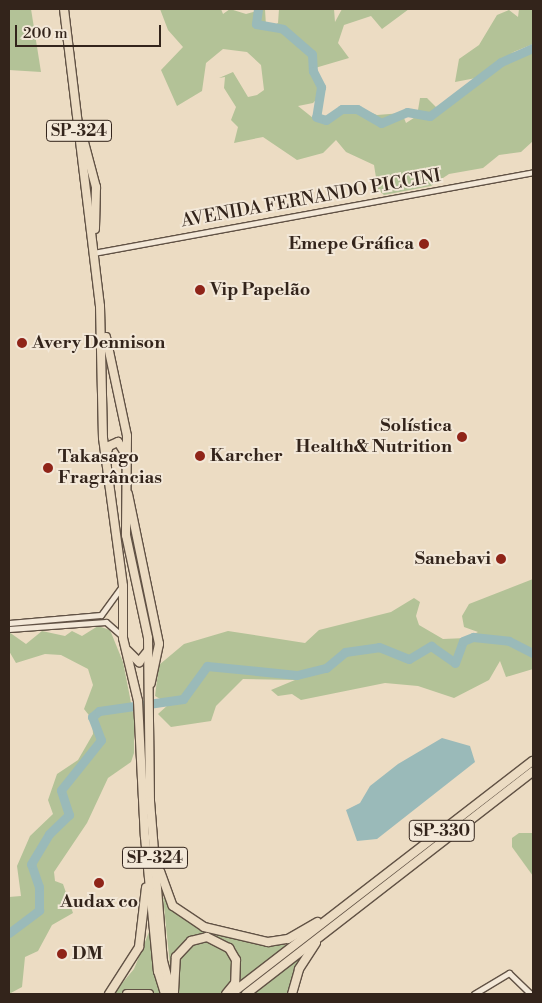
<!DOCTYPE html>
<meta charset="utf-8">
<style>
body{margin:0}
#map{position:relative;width:542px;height:1003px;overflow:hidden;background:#ecdcc3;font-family:"Libre Bodoni",serif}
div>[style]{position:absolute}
.green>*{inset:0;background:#b3c297}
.water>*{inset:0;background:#9abab9}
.river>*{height:9px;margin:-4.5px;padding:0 4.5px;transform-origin:4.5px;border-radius:4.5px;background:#9abab9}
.roads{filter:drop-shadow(1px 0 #615245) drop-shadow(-1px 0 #615245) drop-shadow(0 1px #615245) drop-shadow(0 -1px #615245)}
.minor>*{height:5px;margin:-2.5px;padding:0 2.5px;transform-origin:2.5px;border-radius:2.5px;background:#f3e8d8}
.highway>*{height:8px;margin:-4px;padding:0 4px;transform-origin:4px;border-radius:4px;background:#ecdcc3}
.dots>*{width:14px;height:14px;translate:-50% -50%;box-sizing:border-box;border:2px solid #f3e8d8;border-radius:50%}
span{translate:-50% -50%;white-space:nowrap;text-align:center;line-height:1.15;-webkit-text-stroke:4px #f3e8d8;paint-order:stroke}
.shield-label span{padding:1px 4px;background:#f3e8d8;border:1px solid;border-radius:4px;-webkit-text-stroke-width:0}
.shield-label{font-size:16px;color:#33241b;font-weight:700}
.street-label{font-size:18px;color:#33241b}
.poi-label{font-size:18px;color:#33241b;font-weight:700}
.right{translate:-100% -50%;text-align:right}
.left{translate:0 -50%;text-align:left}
.frame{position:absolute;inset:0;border:10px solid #33241b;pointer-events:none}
.scale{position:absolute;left:15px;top:25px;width:146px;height:22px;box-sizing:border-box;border:2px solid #33241b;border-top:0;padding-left:6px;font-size:15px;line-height:18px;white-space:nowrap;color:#33241b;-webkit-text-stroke:4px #f3e8d8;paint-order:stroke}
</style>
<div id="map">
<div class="green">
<div style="clip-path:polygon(9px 9px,31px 9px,41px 72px,9px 70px)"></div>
<div style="clip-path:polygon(160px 9px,221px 9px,223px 14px,230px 9px,246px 14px,265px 9px,266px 26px,271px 27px,278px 23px,279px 9px,334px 9px,335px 22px,342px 9px,409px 9px,382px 29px,371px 16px,344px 25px,338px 43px,349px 58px,315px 68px,326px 89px,313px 103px,298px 106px,318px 122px,354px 106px,377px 115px,402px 113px,406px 123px,417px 116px,420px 98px,427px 98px,439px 110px,447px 109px,476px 78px,455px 82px,459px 59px,479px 45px,497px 15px,509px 10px,518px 17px,519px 9px,533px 9px,533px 44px,511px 53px,533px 47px,533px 141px,521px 152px,499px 155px,483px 168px,449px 174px,431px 186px,384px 195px,378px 190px,374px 165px,346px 152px,336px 140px,323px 153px,297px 160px,263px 137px,234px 143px,238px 127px,231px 120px,236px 107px,224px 88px,225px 77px,219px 78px,233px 72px,248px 97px,257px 95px,264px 90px,261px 65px,247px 52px,223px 49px,206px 63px,202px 91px,177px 106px,161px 70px,183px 47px,168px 30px)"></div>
<div style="clip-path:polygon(533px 579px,533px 669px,506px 677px,500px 661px,489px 680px,454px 698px,418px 686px,385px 683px,301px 700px,292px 694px,278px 696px,271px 690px,295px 680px,243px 679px,216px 706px,211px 721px,171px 727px,158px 714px,169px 704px,155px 696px,159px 665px,184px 644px,228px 631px,305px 643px,319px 630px,391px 612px,414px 598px,420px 602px,416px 616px,419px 625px,443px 639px,466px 638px,478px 632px,464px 627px,462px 616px,469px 604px)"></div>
<div style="clip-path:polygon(98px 626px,110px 630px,123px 662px,134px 718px,134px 753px,131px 762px,108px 778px,87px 823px,54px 872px,55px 881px,63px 884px,73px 913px,52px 925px,38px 951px,25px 957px,22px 987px,9px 994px,9px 897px,21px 896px,17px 866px,30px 836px,53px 814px,48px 800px,57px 774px,78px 760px,93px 734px,92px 719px,84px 709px,93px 685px,88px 669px,61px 655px,45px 654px,16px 663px,9px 651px,9px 632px,26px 644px,42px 631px,65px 636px,72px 631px,82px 636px)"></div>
<div style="clip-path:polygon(519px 833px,533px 833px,533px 876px,512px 847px,512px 838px)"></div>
<div style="clip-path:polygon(163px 897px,180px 917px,201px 928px,256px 944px,287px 945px,236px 985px,239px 957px,227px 942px,214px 936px,189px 940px,170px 965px)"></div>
<div style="clip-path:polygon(149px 932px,160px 994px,113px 994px,134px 969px)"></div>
<div style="clip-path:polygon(207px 940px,220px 944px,232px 956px,230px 984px,222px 994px,178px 994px,180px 955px,195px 942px)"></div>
<div style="clip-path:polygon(303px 954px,290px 994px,254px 994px,287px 968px)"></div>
</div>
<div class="water">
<div style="clip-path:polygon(442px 738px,470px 746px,475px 762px,377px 839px,357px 841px,346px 810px,360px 803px,370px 786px,398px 764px)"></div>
</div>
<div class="river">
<div style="left:258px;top:9px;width:15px;rotate:98deg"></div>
<div style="left:256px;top:24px;width:27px;rotate:10deg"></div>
<div style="left:283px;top:29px;width:38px;rotate:41deg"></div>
<div style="left:312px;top:54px;width:17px;rotate:87deg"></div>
<div style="left:313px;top:71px;width:18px;rotate:63deg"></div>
<div style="left:321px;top:87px;width:30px;rotate:99deg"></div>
<div style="left:316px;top:117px;width:10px;rotate:17deg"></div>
<div style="left:326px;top:120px;width:19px;rotate:-35deg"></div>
<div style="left:342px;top:109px;width:15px"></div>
<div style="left:357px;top:109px;width:28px;rotate:30deg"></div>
<div style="left:381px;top:123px;width:28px;rotate:-23deg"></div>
<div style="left:407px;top:112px;width:23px;rotate:10deg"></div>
<div style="left:430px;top:116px;width:89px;rotate:-37.3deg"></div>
<div style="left:501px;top:62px;width:35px;rotate:-24deg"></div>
<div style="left:9px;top:933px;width:38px;rotate:-37deg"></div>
<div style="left:39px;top:910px;width:23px;rotate:-90deg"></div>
<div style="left:39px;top:887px;width:24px;rotate:-109deg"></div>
<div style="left:31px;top:864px;width:35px;rotate:-59deg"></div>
<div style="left:49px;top:834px;width:28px;rotate:-44deg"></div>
<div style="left:69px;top:815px;width:26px;rotate:-108deg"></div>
<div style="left:61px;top:790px;width:64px;rotate:-51.3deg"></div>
<div style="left:101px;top:740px;width:25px;rotate:-111deg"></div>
<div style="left:92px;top:717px;width:9px;rotate:-41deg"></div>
<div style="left:99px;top:711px;width:85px;rotate:-8.1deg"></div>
<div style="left:183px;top:699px;width:41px;rotate:-54deg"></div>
<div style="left:207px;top:666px;width:90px;rotate:5.7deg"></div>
<div style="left:297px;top:675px;width:30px;rotate:-14deg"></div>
<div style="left:326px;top:668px;width:25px;rotate:-40deg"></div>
<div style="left:345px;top:652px;width:34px;rotate:-8deg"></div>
<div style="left:379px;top:647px;width:32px;rotate:22deg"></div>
<div style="left:409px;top:659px;width:26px;rotate:-31deg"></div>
<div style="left:431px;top:646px;width:29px;rotate:35deg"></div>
<div style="left:455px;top:663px;width:23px;rotate:-70deg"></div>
<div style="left:463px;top:641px;width:11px;rotate:-22deg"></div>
<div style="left:473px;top:637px;width:36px;rotate:6deg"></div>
<div style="left:509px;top:641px;width:27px;rotate:27deg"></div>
</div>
<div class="roads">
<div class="minor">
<div style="left:93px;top:253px;width:447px;rotate:-10.4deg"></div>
<div style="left:9px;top:623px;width:92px;rotate:-5deg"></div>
<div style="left:101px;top:615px;width:36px;rotate:-54deg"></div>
<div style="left:9px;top:629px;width:97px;rotate:-4.1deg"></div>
<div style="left:106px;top:622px;width:21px;rotate:41deg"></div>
<div style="left:474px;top:994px;width:41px;rotate:-31deg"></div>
<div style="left:509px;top:973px;width:30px;rotate:44deg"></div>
</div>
<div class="highway">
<div style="left:64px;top:9px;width:299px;rotate:83.1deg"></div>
<div style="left:100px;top:306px;width:132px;rotate:88.7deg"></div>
<div style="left:103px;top:438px;width:149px;rotate:82.3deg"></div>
<div style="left:123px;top:586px;width:52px;rotate:90deg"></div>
<div style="left:123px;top:638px;width:65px;rotate:76.6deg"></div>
<div style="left:138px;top:701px;width:136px;rotate:87.1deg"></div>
<div style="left:145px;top:837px;width:135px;rotate:84.5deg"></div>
<div style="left:158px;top:971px;width:24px;rotate:73deg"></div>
<div style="left:84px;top:142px;width:47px;rotate:75.1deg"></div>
<div style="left:96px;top:187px;width:42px;rotate:91.4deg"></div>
<div style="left:106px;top:337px;width:101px;rotate:78deg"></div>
<div style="left:127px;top:436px;width:99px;rotate:90.6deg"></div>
<div style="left:126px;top:535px;width:105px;rotate:77.9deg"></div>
<div style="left:148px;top:638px;width:163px;rotate:89.3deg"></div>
<div style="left:150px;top:801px;width:161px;rotate:85.4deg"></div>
<div style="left:163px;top:961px;width:34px;rotate:75deg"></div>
<div style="left:106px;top:455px;width:9px;rotate:-72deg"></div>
<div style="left:109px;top:446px;width:10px;rotate:-24deg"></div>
<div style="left:118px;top:442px;width:15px;rotate:58deg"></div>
<div style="left:128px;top:494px;width:153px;rotate:78.3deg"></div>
<div style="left:159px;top:644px;width:40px;rotate:102deg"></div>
<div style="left:128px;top:651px;width:16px;rotate:45deg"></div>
<div style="left:139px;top:662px;width:14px;rotate:-51deg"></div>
<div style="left:160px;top:871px;width:37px;rotate:70deg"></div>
<div style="left:173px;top:906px;width:37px;rotate:34deg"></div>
<div style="left:204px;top:927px;width:66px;rotate:13.2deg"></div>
<div style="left:268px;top:942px;width:20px;rotate:-9deg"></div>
<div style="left:288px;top:939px;width:34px;rotate:-30deg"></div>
<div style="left:174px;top:992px;width:35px;rotate:-87deg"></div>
<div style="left:176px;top:957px;width:22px;rotate:-47deg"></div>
<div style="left:191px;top:941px;width:16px;rotate:-14deg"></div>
<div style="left:207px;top:937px;width:25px;rotate:27deg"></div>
<div style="left:229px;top:948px;width:14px;rotate:60deg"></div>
<div style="left:236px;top:960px;width:23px;rotate:92deg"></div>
<div style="left:235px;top:983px;width:14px;rotate:129deg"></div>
<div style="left:109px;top:994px;width:56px;rotate:-57.4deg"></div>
<div style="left:139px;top:947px;width:60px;rotate:-83.3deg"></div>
<div style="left:127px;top:994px;width:22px"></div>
<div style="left:231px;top:994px;width:381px;rotate:-37.7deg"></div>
<div style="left:246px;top:994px;width:363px;rotate:-37.8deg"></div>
<div style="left:292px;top:994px;width:26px;rotate:-74deg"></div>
<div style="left:299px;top:969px;width:31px;rotate:-57deg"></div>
</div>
</div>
<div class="dots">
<div style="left:424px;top:244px;background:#8f2418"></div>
<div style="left:200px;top:290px;background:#8f2418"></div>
<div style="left:22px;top:343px;background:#8f2418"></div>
<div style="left:462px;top:437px;background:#8f2418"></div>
<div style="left:200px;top:456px;background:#8f2418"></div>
<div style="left:48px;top:468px;background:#8f2418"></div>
<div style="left:501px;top:559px;background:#8f2418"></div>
<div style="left:99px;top:883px;background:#8f2418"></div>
<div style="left:62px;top:954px;background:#8f2418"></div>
</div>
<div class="shield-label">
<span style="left:79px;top:131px">SP-324</span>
<span style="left:442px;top:831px">SP-330</span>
<span style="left:155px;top:858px">SP-324</span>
</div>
<div class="street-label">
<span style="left:311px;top:199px;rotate:-10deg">AVENIDA FERNANDO PICCINI</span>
</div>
<div class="poi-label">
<span class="right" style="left:414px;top:244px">Emepe Gráfica</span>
<span class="left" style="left:210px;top:290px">Vip Papelão</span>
<span class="left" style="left:32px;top:343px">Avery Dennison</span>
<span class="right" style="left:452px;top:437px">Solística<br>Health&amp; Nutrition</span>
<span class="left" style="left:210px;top:456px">Karcher</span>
<span class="left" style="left:58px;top:468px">Takasago<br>Fragrâncias</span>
<span class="right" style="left:491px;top:559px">Sanebavi</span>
<span style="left:99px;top:902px">Audax co</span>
<span class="left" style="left:72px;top:954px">DM</span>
</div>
<div class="frame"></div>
<div class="scale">200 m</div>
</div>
